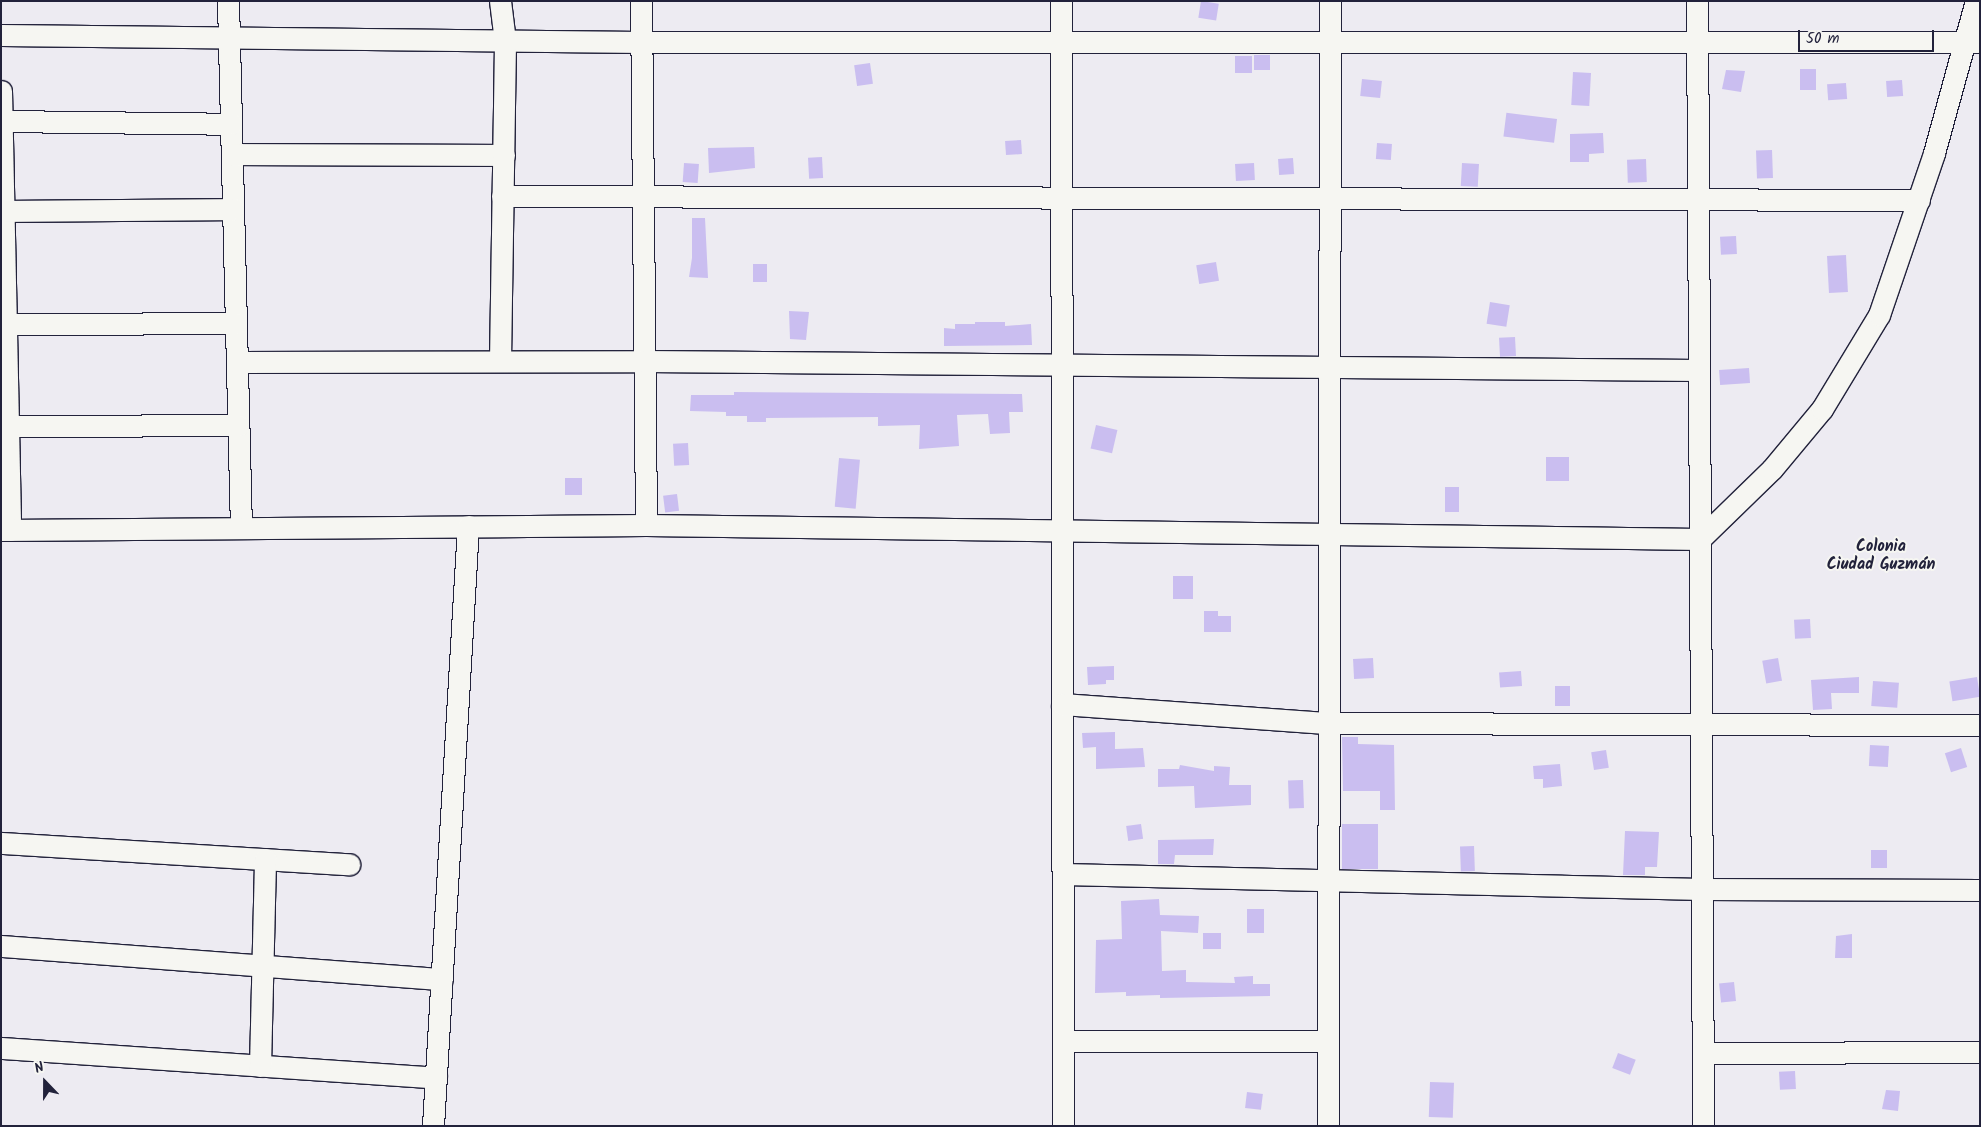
<!DOCTYPE html>
<meta charset="utf-8">
<style>
body{margin:0}
#map{position:relative;width:1981px;height:1127px;overflow:hidden;background:#edebf2;font-family:Kalam,sans-serif}
div>[style]{position:absolute}
.building>*{inset:0;background:#cabef0;transform-origin:0 0}
.roads{filter:drop-shadow(1px 0 #22223b) drop-shadow(-1px 0 #22223b) drop-shadow(0 1px #22223b) drop-shadow(0 -1px #22223b)}
.street>*{height:21px;margin:-10.5px;padding:0 10.5px;transform-origin:10.5px;border-radius:10.5px;background:#f6f6f2}
span{translate:-50% -50%;white-space:nowrap;text-align:center;line-height:1.15;-webkit-text-stroke:4px #f6f6f2;paint-order:stroke}
.neighbourhood-label{font-size:16px;color:#22223b;font-weight:700}
.frame{position:absolute;inset:0;border:2px solid #22223b;pointer-events:none}
.north{position:absolute;left:20px;top:1057px;width:50px;height:50px;-webkit-text-stroke:4px #f6f6f2;paint-order:stroke;rotate:338deg;font-size:14px;font-weight:700;line-height:20px;text-align:center;color:#22223b}
.north::after{content:'';display:block;margin:auto;width:18px;height:22px;background:#22223b;clip-path:polygon(50% 0,100% 100%,50% 72%,0 100%)}
.scale{position:absolute;left:1798px;top:30px;width:136px;height:22px;box-sizing:border-box;border:2px solid #22223b;border-top:0;padding-left:6px;font-size:15px;line-height:18px;white-space:nowrap;color:#22223b;-webkit-text-stroke:4px #f6f6f2;paint-order:stroke}
</style>
<div id="map">
<div class="building">
<div style="left:1201px;top:1px;width:18px;height:17px;rotate:9deg"></div>
<div style="left:1254px;top:55px;width:16px;height:15px"></div>
<div style="left:1235px;top:56px;width:17px;height:17px"></div>
<div style="left:870px;top:63px;width:21px;height:16px;rotate:82deg"></div>
<div style="left:1800px;top:69px;width:16px;height:21px"></div>
<div style="clip-path:polygon(1726px 70px,1745px 71px,1741px 92px,1722px 89px)"></div>
<div style="left:1573px;top:72px;width:18px;height:33px;rotate:3deg"></div>
<div style="left:1362px;top:79px;width:20px;height:17px;rotate:6deg"></div>
<div style="left:1902px;top:80px;width:16px;height:16px;rotate:86deg"></div>
<div style="left:1846px;top:83px;width:16px;height:19px;rotate:86deg"></div>
<div style="left:1557px;top:119px;width:24px;height:51px;rotate:97deg"></div>
<div style="clip-path:polygon(1603px 133px,1604px 153px,1589px 154px,1589px 162px,1570px 162px,1570px 134px)"></div>
<div style="left:1021px;top:140px;width:14px;height:16px;rotate:86deg"></div>
<div style="left:1377px;top:143px;width:15px;height:16px;rotate:4deg"></div>
<div style="clip-path:polygon(754px 147px,755px 168px,709px 173px,708px 148px)"></div>
<div style="left:1772px;top:150px;width:28px;height:16px;rotate:88deg"></div>
<div style="left:822px;top:157px;width:21px;height:14px;rotate:87deg"></div>
<div style="left:1293px;top:158px;width:16px;height:15px;rotate:86deg"></div>
<div style="left:1646px;top:159px;width:23px;height:19px;rotate:88deg"></div>
<div style="left:684px;top:163px;width:15px;height:19px;rotate:4deg"></div>
<div style="left:1254px;top:163px;width:17px;height:19px;rotate:87deg"></div>
<div style="left:1462px;top:163px;width:17px;height:23px;rotate:3deg"></div>
<div style="clip-path:polygon(692px 218px,705px 218px,708px 278px,689px 277px,692px 258px)"></div>
<div style="left:1736px;top:236px;width:18px;height:16px;rotate:87deg"></div>
<div style="left:1846px;top:255px;width:37px;height:19px;rotate:87deg"></div>
<div style="left:1216px;top:262px;width:19px;height:20px;rotate:81deg"></div>
<div style="left:767px;top:264px;width:18px;height:14px;rotate:90deg"></div>
<div style="left:1490px;top:302px;width:20px;height:22px;rotate:9deg"></div>
<div style="clip-path:polygon(789px 311px,809px 312px,806px 340px,790px 339px)"></div>
<div style="clip-path:polygon(975px 322px,1005px 322px,1005px 326px,1031px 324px,1032px 345px,944px 346px,944px 328px,955px 329px,955px 324px,975px 324px)"></div>
<div style="left:1515px;top:337px;width:19px;height:16px;rotate:87deg"></div>
<div style="left:1749px;top:368px;width:15px;height:30px;rotate:86deg"></div>
<div style="clip-path:polygon(734px 392px,1022px 394px,1023px 412px,1009px 412px,1010px 433px,990px 434px,988px 414px,957px 415px,959px 446px,919px 449px,920px 425px,878px 426px,878px 417px,766px 418px,766px 422px,747px 422px,747px 416px,726px 416px,726px 412px,690px 411px,691px 395px,734px 395px)"></div>
<div style="left:1096px;top:425px;width:22px;height:24px;rotate:13deg"></div>
<div style="left:688px;top:443px;width:22px;height:15px;rotate:87deg"></div>
<div style="left:1546px;top:457px;width:23px;height:24px"></div>
<div style="left:839px;top:458px;width:21px;height:49px;rotate:5deg"></div>
<div style="left:565px;top:478px;width:17px;height:17px"></div>
<div style="left:1445px;top:487px;width:14px;height:25px"></div>
<div style="left:677px;top:494px;width:17px;height:14px;rotate:83deg"></div>
<div style="left:1173px;top:576px;width:20px;height:23px"></div>
<div style="clip-path:polygon(1204px 611px,1218px 611px,1218px 616px,1231px 616px,1231px 632px,1204px 632px)"></div>
<div style="left:1810px;top:619px;width:19px;height:16px;rotate:87deg"></div>
<div style="left:1373px;top:658px;width:20px;height:20px;rotate:87deg"></div>
<div style="left:1778px;top:658px;width:23px;height:16px;rotate:80deg"></div>
<div style="clip-path:polygon(1114px 666px,1114px 680px,1106px 680px,1106px 684px,1088px 685px,1087px 667px)"></div>
<div style="left:1521px;top:671px;width:15px;height:22px;rotate:86deg"></div>
<div style="clip-path:polygon(1859px 677px,1859px 693px,1831px 693px,1832px 709px,1813px 710px,1811px 680px)"></div>
<div style="left:1977px;top:677px;width:20px;height:28px;rotate:81deg"></div>
<div style="left:1873px;top:681px;width:26px;height:25px;rotate:4deg"></div>
<div style="left:1555px;top:686px;width:15px;height:20px"></div>
<div style="clip-path:polygon(1115px 732px,1115px 749px,1143px 748px,1145px 767px,1096px 769px,1096px 747px,1083px 748px,1082px 733px)"></div>
<div style="clip-path:polygon(1342px 737px,1358px 737px,1358px 744px,1394px 745px,1395px 810px,1380px 810px,1380px 791px,1343px 791px)"></div>
<div style="left:1870px;top:745px;width:19px;height:21px;rotate:3deg"></div>
<div style="left:1961px;top:748px;width:20px;height:17px;rotate:72deg"></div>
<div style="left:1606px;top:750px;width:18px;height:15px;rotate:81deg"></div>
<div style="clip-path:polygon(1560px 764px,1562px 786px,1543px 788px,1543px 779px,1534px 779px,1533px 766px)"></div>
<div style="clip-path:polygon(1180px 765px,1214px 771px,1214px 766px,1230px 767px,1229px 785px,1251px 785px,1251px 805px,1195px 808px,1194px 786px,1158px 787px,1158px 769px,1179px 769px)"></div>
<div style="left:1303px;top:780px;width:28px;height:15px;rotate:88deg"></div>
<div style="left:1141px;top:824px;width:15px;height:15px;rotate:82deg"></div>
<div style="left:1378px;top:824px;width:45px;height:36px;rotate:90deg"></div>
<div style="clip-path:polygon(1625px 831px,1659px 832px,1657px 867px,1645px 867px,1645px 875px,1623px 875px)"></div>
<div style="clip-path:polygon(1214px 839px,1213px 855px,1175px 855px,1174px 864px,1158px 864px,1158px 840px)"></div>
<div style="left:1474px;top:846px;width:25px;height:14px;rotate:88deg"></div>
<div style="left:1871px;top:850px;width:16px;height:18px"></div>
<div style="clip-path:polygon(1159px 899px,1160px 915px,1199px 916px,1198px 933px,1161px 931px,1162px 971px,1186px 970px,1186px 982px,1235px 983px,1234px 977px,1253px 976px,1253px 984px,1270px 984px,1270px 996px,1160px 998px,1160px 995px,1126px 996px,1126px 992px,1095px 993px,1096px 940px,1122px 939px,1121px 901px)"></div>
<div style="left:1247px;top:909px;width:17px;height:24px"></div>
<div style="left:1203px;top:933px;width:18px;height:16px"></div>
<div style="clip-path:polygon(1852px 934px,1852px 958px,1835px 958px,1836px 936px)"></div>
<div style="left:1734px;top:982px;width:19px;height:15px;rotate:84deg"></div>
<div style="left:1618px;top:1053px;width:19px;height:16px;rotate:21deg"></div>
<div style="left:1795px;top:1071px;width:18px;height:16px;rotate:87deg"></div>
<div style="left:1430px;top:1082px;width:24px;height:35px;rotate:2deg"></div>
<div style="clip-path:polygon(1886px 1090px,1900px 1091px,1898px 1111px,1882px 1109px)"></div>
<div style="left:1247px;top:1092px;width:16px;height:16px;rotate:7deg"></div>
</div>
<div class="roads">
<div class="street">
<div style="left:228px;top:1px;width:527px;rotate:88.59deg"></div>
<div style="left:641px;top:1px;width:524px;rotate:89.45deg"></div>
<div style="left:1061px;top:1px;width:1125px;rotate:89.9deg"></div>
<div style="left:1697px;top:1px;width:1125px;rotate:89.69deg"></div>
<div style="left:1px;top:35px;width:641px;rotate:0.63deg"></div>
<div style="left:642px;top:42px;width:1336px"></div>
<div style="left:1px;top:91px;width:439px;rotate:88.8deg"></div>
<div style="left:1px;top:121px;width:230px;rotate:0.7deg"></div>
<div style="left:232px;top:154px;width:272px;rotate:0.2deg"></div>
<div style="left:502px;top:196px;width:1417px;rotate:0.16deg"></div>
<div style="left:1px;top:211px;width:232px;rotate:-0.5deg"></div>
<div style="left:1px;top:324px;width:235px;rotate:-0.2deg"></div>
<div style="left:500px;top:361px;width:320px;rotate:-89.1deg"></div>
<div style="left:505px;top:41px;width:40px;rotate:-97.1deg"></div>
<div style="left:237px;top:362px;width:407px;rotate:-0.1deg"></div>
<div style="left:644px;top:361px;width:1055px;rotate:0.49deg"></div>
<div style="left:1px;top:426px;width:237px;rotate:-0.2deg"></div>
<div style="left:1px;top:530px;width:645px;rotate:-0.44deg"></div>
<div style="left:646px;top:525px;width:1054px;rotate:0.76deg"></div>
<div style="left:1700px;top:539px;width:100px;rotate:-44.2deg"></div>
<div style="left:1772px;top:469px;width:78px;rotate:-50.2deg"></div>
<div style="left:1822px;top:409px;width:110px;rotate:-58.8deg"></div>
<div style="left:1879px;top:315px;width:171px;rotate:-71.2deg"></div>
<div style="left:1934px;top:153px;width:158px;rotate:-74.6deg"></div>
<div style="left:1062px;top:704px;width:268px;rotate:4.1deg"></div>
<div style="left:1329px;top:723px;width:651px;rotate:0.18deg"></div>
<div style="left:1px;top:843px;width:349px;rotate:3.5deg"></div>
<div style="left:1063px;top:874px;width:639px;rotate:1.34deg"></div>
<div style="left:1702px;top:889px;width:278px;rotate:0.2deg"></div>
<div style="left:1px;top:946px;width:442px;rotate:4.3deg"></div>
<div style="left:1063px;top:1041px;width:265px"></div>
<div style="left:1px;top:1048px;width:436px;rotate:3.9deg"></div>
<div style="left:1703px;top:1053px;width:277px;rotate:-0.2deg"></div>
<div style="left:260px;top:1066px;width:207px;rotate:-88.6deg"></div>
<div style="left:433px;top:1126px;width:601px;rotate:-86.66deg"></div>
<div style="left:1328px;top:1126px;width:1125px;rotate:-89.9deg"></div>
</div>
</div>
<div class="neighbourhood-label">
<span style="left:1881px;top:556px">Colonia<br>Ciudad Guzmán</span>
</div>
<div class="frame"></div>
<div class="north">N</div>
<div class="scale">50 m</div>
</div>
